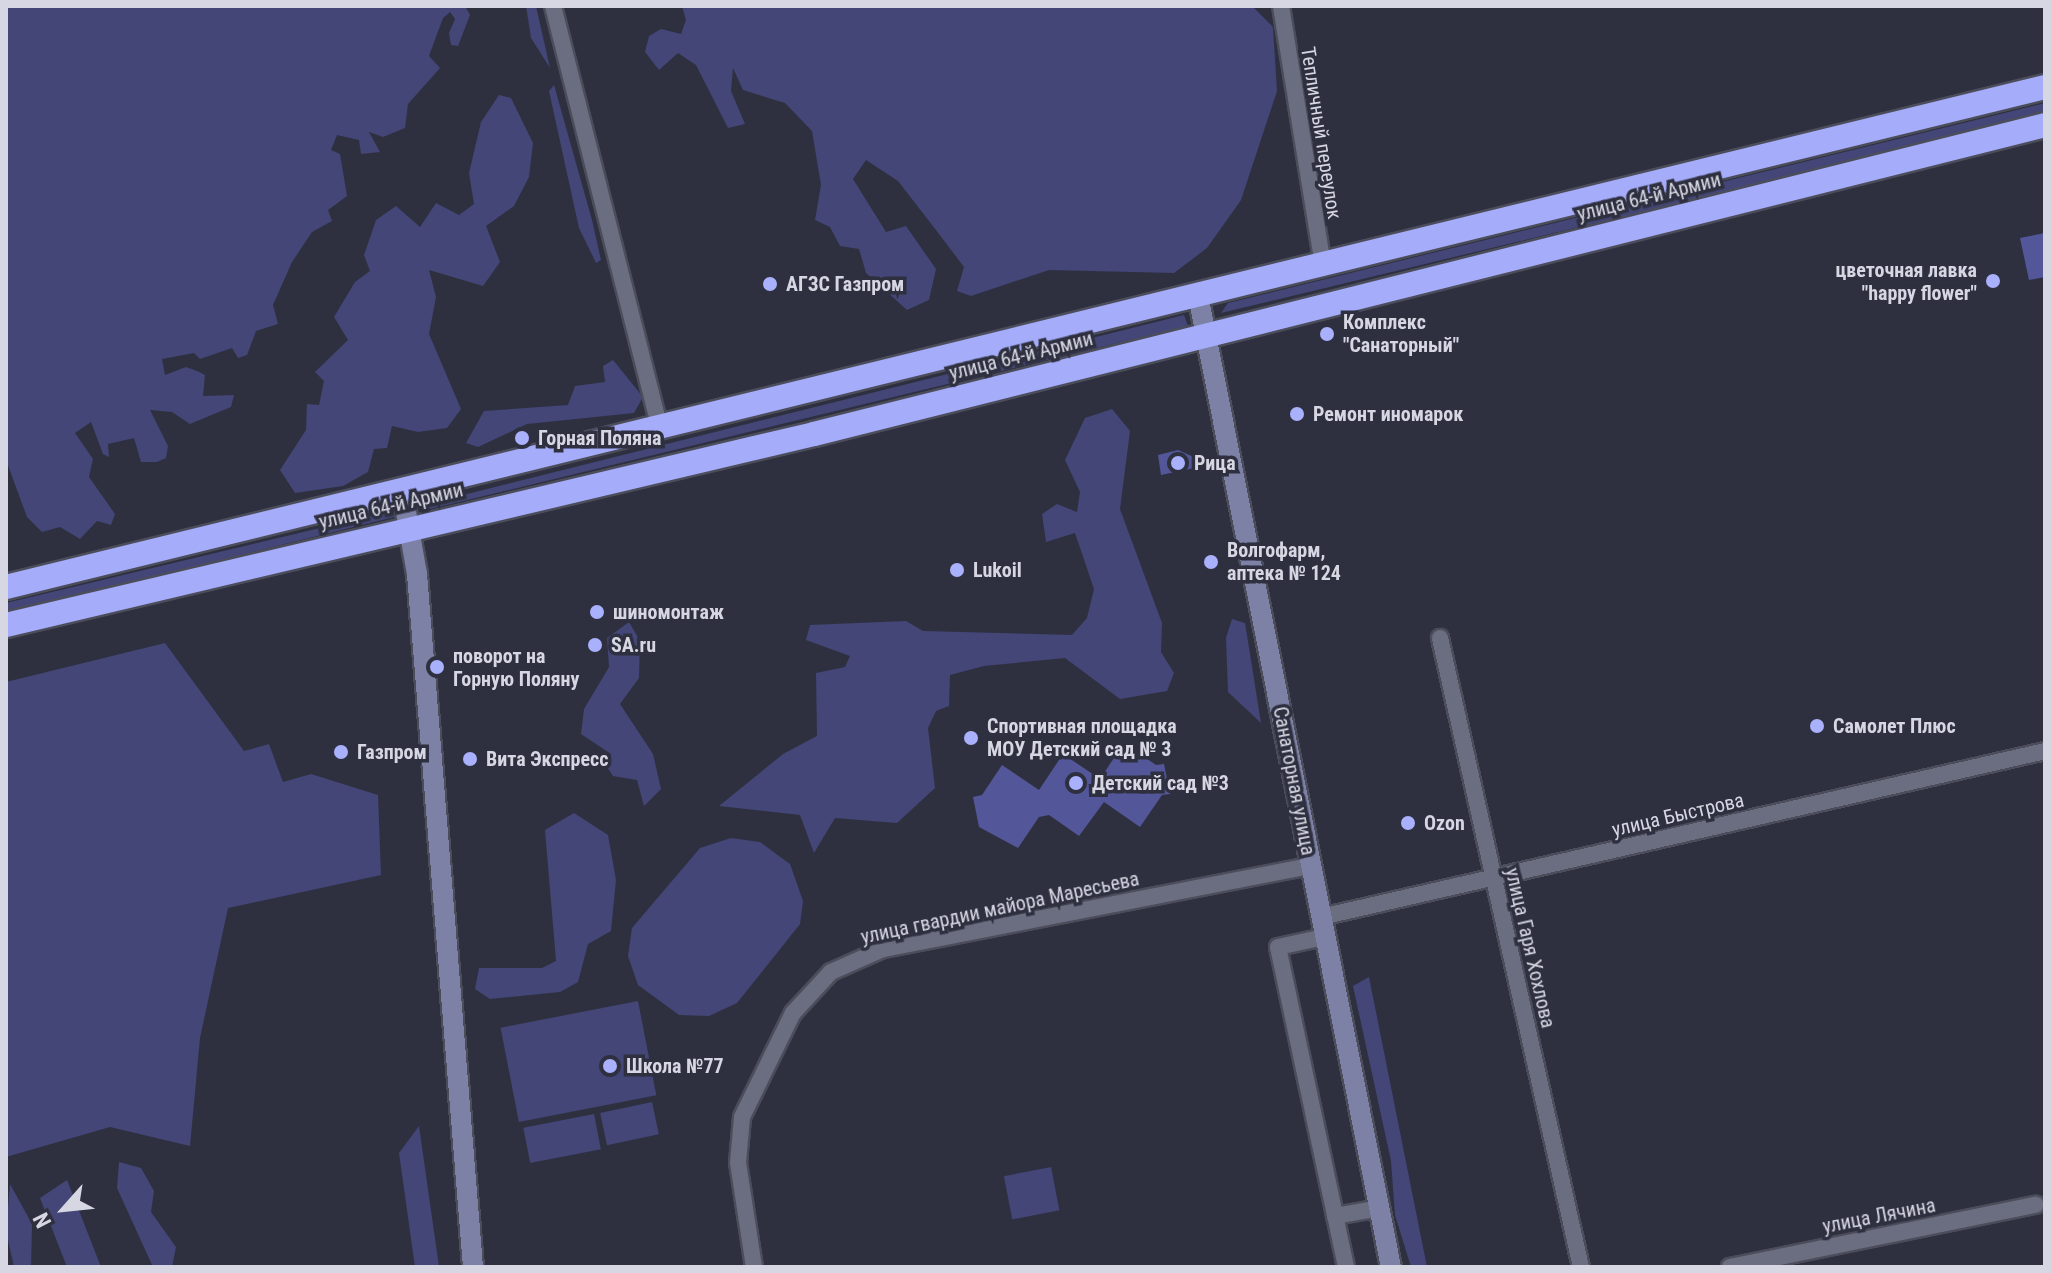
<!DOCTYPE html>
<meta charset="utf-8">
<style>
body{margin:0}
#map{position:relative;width:2051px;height:1273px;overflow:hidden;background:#2e3040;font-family:"Roboto Condensed",sans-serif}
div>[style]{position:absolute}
.green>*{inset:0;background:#434676;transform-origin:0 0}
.building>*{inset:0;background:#535799}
.roads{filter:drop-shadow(2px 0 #4c4d5b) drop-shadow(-2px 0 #4c4d5b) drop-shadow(0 2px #4c4d5b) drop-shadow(0 -2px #4c4d5b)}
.street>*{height:16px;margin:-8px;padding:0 8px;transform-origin:8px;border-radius:8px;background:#6b6e80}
.secondary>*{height:20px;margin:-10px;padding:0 10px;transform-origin:10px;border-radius:10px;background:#7c81a5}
.highway>*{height:24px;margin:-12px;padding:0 12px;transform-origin:12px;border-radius:12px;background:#a5acfa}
.dots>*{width:22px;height:22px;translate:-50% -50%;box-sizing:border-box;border:4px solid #2e3040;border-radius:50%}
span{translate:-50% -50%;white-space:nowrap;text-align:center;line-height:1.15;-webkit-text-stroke:7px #2e3040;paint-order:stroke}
.street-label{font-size:20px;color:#d6d7e2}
.poi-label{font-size:20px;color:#d6d7e2;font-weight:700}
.right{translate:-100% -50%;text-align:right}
.left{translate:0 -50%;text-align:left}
.frame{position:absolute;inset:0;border:8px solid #d6d7e2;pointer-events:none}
.north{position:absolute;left:24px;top:1169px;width:80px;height:80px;-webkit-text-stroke:6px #2e3040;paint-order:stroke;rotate:243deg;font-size:22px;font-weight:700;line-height:32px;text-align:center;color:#d6d7e2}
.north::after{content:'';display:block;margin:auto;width:28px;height:36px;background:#d6d7e2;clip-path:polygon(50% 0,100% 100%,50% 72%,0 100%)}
</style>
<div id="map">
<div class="green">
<div style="clip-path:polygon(6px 6px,465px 6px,470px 15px,458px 46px,451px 45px,449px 33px,455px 19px,450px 12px,443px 18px,429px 56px,440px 68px,408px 104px,405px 128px,383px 137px,369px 132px,380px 152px,361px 154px,359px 140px,337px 135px,331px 150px,340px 154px,347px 196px,328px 210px,332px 221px,312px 232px,292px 262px,273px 305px,278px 324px,256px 331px,247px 355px,238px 358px,232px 348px,200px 359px,194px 353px,162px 359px,165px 375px,186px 367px,197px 371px,205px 375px,203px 396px,234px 395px,231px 407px,190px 424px,172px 412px,150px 410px,168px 446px,166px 458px,157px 462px,141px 462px,134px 438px,108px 444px,109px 457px,103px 454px,91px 422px,75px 433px,93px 459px,89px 477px,115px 514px,111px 525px,97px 521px,80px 539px,60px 527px,42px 532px,27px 517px,6px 460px)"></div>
<div style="clip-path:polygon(526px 6px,536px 6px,550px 68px,531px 38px)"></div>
<div style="clip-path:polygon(682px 6px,1252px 6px,1273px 27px,1277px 91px,1241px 200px,1207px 248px,1174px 273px,1049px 270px,971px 296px,957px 291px,964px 267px,939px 234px,898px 181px,866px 160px,853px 179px,886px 232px,906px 226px,936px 269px,929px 300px,907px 310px,866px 273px,859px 249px,840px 246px,830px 227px,815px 220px,821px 185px,812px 131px,785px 103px,743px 90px,733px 68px,731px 91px,745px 124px,728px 128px,696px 65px,678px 53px,659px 70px,645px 52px,649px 36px,661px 29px,681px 34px,686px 20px)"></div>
<div style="clip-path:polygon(554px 85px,592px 220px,601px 260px,596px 263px,579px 228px,549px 91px)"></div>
<div style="clip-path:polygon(499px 95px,511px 98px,533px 143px,529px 177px,514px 206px,486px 226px,500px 262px,483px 286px,429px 270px,436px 297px,429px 334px,461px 409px,447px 428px,418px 432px,392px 426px,387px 448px,374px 449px,368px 472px,343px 486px,295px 493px,280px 470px,306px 430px,307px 404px,319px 405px,324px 381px,315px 372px,348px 340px,334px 317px,355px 282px,370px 271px,364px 255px,376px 220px,396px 206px,420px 227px,436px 203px,459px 215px,474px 204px,469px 173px,481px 122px)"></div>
<div style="clip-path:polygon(2045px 103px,2045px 115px,1221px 313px,1228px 303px)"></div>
<div style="clip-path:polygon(1184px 315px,1188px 326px,430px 509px,427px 504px)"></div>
<div style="clip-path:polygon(613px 360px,643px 397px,634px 413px,527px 424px,478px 447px,466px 443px,484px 411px,568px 405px,575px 386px,605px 382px,603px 366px)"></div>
<div style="clip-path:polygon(1112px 409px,1130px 431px,1120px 509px,1162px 623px,1161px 652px,1174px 673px,1167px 691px,1120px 699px,1065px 658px,984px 666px,950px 675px,949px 706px,936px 711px,928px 728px,935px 788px,897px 823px,835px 818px,814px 853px,800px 815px,719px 806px,783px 754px,817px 736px,816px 673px,845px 667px,850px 656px,806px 640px,810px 625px,906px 621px,923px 631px,1072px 635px,1087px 618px,1094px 589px,1075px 533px,1046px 542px,1042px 514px,1057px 504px,1077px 512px,1080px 492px,1065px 460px,1085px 418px)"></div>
<div style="clip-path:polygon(387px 512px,398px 516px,6px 613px,6px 603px)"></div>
<div style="clip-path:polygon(1232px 619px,1245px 623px,1261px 723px,1228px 692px,1226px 638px)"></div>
<div style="clip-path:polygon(629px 622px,640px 641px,639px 678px,620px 704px,653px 754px,661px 789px,644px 806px,637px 780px,613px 776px,607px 767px,611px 754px,581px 734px,584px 709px,609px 667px,607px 638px)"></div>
<div style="clip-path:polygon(165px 643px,244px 751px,269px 744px,283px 782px,311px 774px,378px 795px,381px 875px,228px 908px,200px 1038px,190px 1146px,110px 1127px,6px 1157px,6px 682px)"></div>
<div style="clip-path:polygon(574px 813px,608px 835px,616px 880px,611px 931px,588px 944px,578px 982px,560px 992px,490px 999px,475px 989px,479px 968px,542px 968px,556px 961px,545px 830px)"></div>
<div style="clip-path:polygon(731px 838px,760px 842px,790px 864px,803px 901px,800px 924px,737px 1003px,709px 1016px,679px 1015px,638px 985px,628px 956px,632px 928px,700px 848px)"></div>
<div style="clip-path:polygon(1369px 977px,1427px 1267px,1411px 1267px,1395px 1215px,1391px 1161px,1353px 986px)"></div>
<div style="left:638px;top:1001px;width:96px;height:140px;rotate:79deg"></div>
<div style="left:652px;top:1102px;width:33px;height:53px;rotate:78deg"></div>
<div style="left:594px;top:1114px;width:36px;height:72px;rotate:79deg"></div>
<div style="clip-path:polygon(419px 1126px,439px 1267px,415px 1267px,399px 1153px)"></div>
<div style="clip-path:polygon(119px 1162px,141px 1168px,154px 1191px,151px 1212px,176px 1247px,172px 1267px,153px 1267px,117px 1188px)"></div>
<div style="left:1051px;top:1167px;width:44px;height:48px;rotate:79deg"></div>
<div style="clip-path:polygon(67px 1180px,101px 1267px,67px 1267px,40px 1198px)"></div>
<div style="clip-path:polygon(10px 1184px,32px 1224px,31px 1267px,14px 1267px,6px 1231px)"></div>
</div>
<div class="building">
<div style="clip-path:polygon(2045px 233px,2045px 277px,2029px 280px,2020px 238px)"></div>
<div style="clip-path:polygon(1178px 450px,1196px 458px,1199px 467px,1161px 475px,1158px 455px)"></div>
<div style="clip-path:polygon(1124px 743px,1156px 765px,1164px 764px,1170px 794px,1162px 795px,1140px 827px,1104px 802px,1079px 836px,1049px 815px,1039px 817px,1018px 848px,979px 827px,973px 797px,982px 795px,1002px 765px,1039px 790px,1063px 754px,1100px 779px)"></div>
</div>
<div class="roads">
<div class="street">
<div style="left:553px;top:6px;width:433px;rotate:75.8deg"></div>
<div style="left:1281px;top:6px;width:263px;rotate:80.8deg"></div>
<div style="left:1440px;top:638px;width:645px;rotate:77.37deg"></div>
<div style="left:1321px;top:917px;width:743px;rotate:-12.91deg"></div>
<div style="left:1324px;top:937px;width:47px;rotate:167.7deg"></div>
<div style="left:1278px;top:947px;width:327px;rotate:78deg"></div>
<div style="left:1335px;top:1216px;width:46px;rotate:-10.1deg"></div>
<div style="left:754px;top:1267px;width:105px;rotate:-98.7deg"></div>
<div style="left:738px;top:1163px;width:46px;rotate:-85deg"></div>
<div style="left:742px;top:1117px;width:116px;rotate:-63.9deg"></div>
<div style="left:793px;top:1013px;width:56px;rotate:-47.2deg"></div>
<div style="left:831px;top:972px;width:57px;rotate:-23.9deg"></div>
<div style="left:883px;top:949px;width:435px;rotate:-11deg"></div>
<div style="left:1730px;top:1267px;width:312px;rotate:-11.5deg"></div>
</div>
<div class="secondary">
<div style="left:1198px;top:295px;width:991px;rotate:78.77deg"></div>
<div style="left:402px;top:489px;width:86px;rotate:80deg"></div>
<div style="left:417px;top:574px;width:695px;rotate:85.38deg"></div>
</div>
<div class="highway">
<div style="left:6px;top:587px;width:2099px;rotate:-13.78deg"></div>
<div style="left:6px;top:625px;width:830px;rotate:-13.3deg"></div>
<div style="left:814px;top:434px;width:1269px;rotate:-14.09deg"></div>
</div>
</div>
<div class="dots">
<div style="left:1993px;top:281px;background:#a9b0fc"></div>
<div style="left:770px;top:284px;background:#a9b0fc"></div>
<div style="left:1327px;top:334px;background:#a9b0fc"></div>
<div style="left:1297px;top:414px;background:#a9b0fc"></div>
<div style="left:522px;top:438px;background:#a9b0fc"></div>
<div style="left:1178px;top:463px;background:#a9b0fc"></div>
<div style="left:1211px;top:562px;background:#a9b0fc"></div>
<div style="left:957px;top:570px;background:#a9b0fc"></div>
<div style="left:597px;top:612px;background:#a9b0fc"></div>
<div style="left:595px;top:645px;background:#a9b0fc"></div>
<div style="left:437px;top:667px;background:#a9b0fc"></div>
<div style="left:1817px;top:726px;background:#a9b0fc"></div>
<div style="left:971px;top:738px;background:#a9b0fc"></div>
<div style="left:341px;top:752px;background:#a9b0fc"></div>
<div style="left:470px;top:759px;background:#a9b0fc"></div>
<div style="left:1076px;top:783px;background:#a9b0fc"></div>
<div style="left:1408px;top:823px;background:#a9b0fc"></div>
<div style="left:610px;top:1066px;background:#a9b0fc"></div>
</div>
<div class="street-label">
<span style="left:1321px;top:133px;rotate:81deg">Тепличный переулок</span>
<span style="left:1649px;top:197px;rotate:-14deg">улица 64-й Армии</span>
<span style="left:1021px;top:356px;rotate:-14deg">улица 64-й Армии</span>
<span style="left:391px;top:506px;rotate:-13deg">улица 64-й Армии</span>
<span style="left:1294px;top:781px;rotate:79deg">Санаторная улица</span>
<span style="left:1678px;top:815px;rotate:-13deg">улица Быстрова</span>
<span style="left:1000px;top:908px;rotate:-12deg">улица гвардии майора Маресьева</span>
<span style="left:1530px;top:948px;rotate:77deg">улица Гаря Хохлова</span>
<span style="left:1879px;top:1216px;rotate:-11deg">улица Лячина</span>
</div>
<div class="poi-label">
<span class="right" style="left:1977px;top:282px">цветочная лавка<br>"happy flower"</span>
<span class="left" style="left:786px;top:284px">АГЗС Газпром</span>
<span class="left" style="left:1343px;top:334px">Комплекс<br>"Санаторный"</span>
<span class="left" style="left:1313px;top:414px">Ремонт иномарок</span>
<span class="left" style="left:538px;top:438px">Горная Поляна</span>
<span class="left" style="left:1194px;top:463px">Рица</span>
<span class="left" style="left:1227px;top:562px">Волгофарм,<br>аптека № 124</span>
<span class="left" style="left:973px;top:570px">Lukoil</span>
<span class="left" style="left:613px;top:612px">шиномонтаж</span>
<span class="left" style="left:611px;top:645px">SA.ru</span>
<span class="left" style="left:453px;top:668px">поворот на<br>Горную Поляну</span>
<span class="left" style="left:987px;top:738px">Спортивная площадка<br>МОУ Детский сад № 3</span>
<span class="left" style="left:1833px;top:726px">Самолет Плюс</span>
<span class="left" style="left:357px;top:752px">Газпром</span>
<span class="left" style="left:486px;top:759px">Вита Экспресс</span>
<span class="left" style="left:1092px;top:783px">Детский сад №3</span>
<span class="left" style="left:1424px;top:823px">Ozon</span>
<span class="left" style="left:626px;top:1066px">Школа №77</span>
</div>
<div class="frame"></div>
<div class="north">N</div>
</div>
